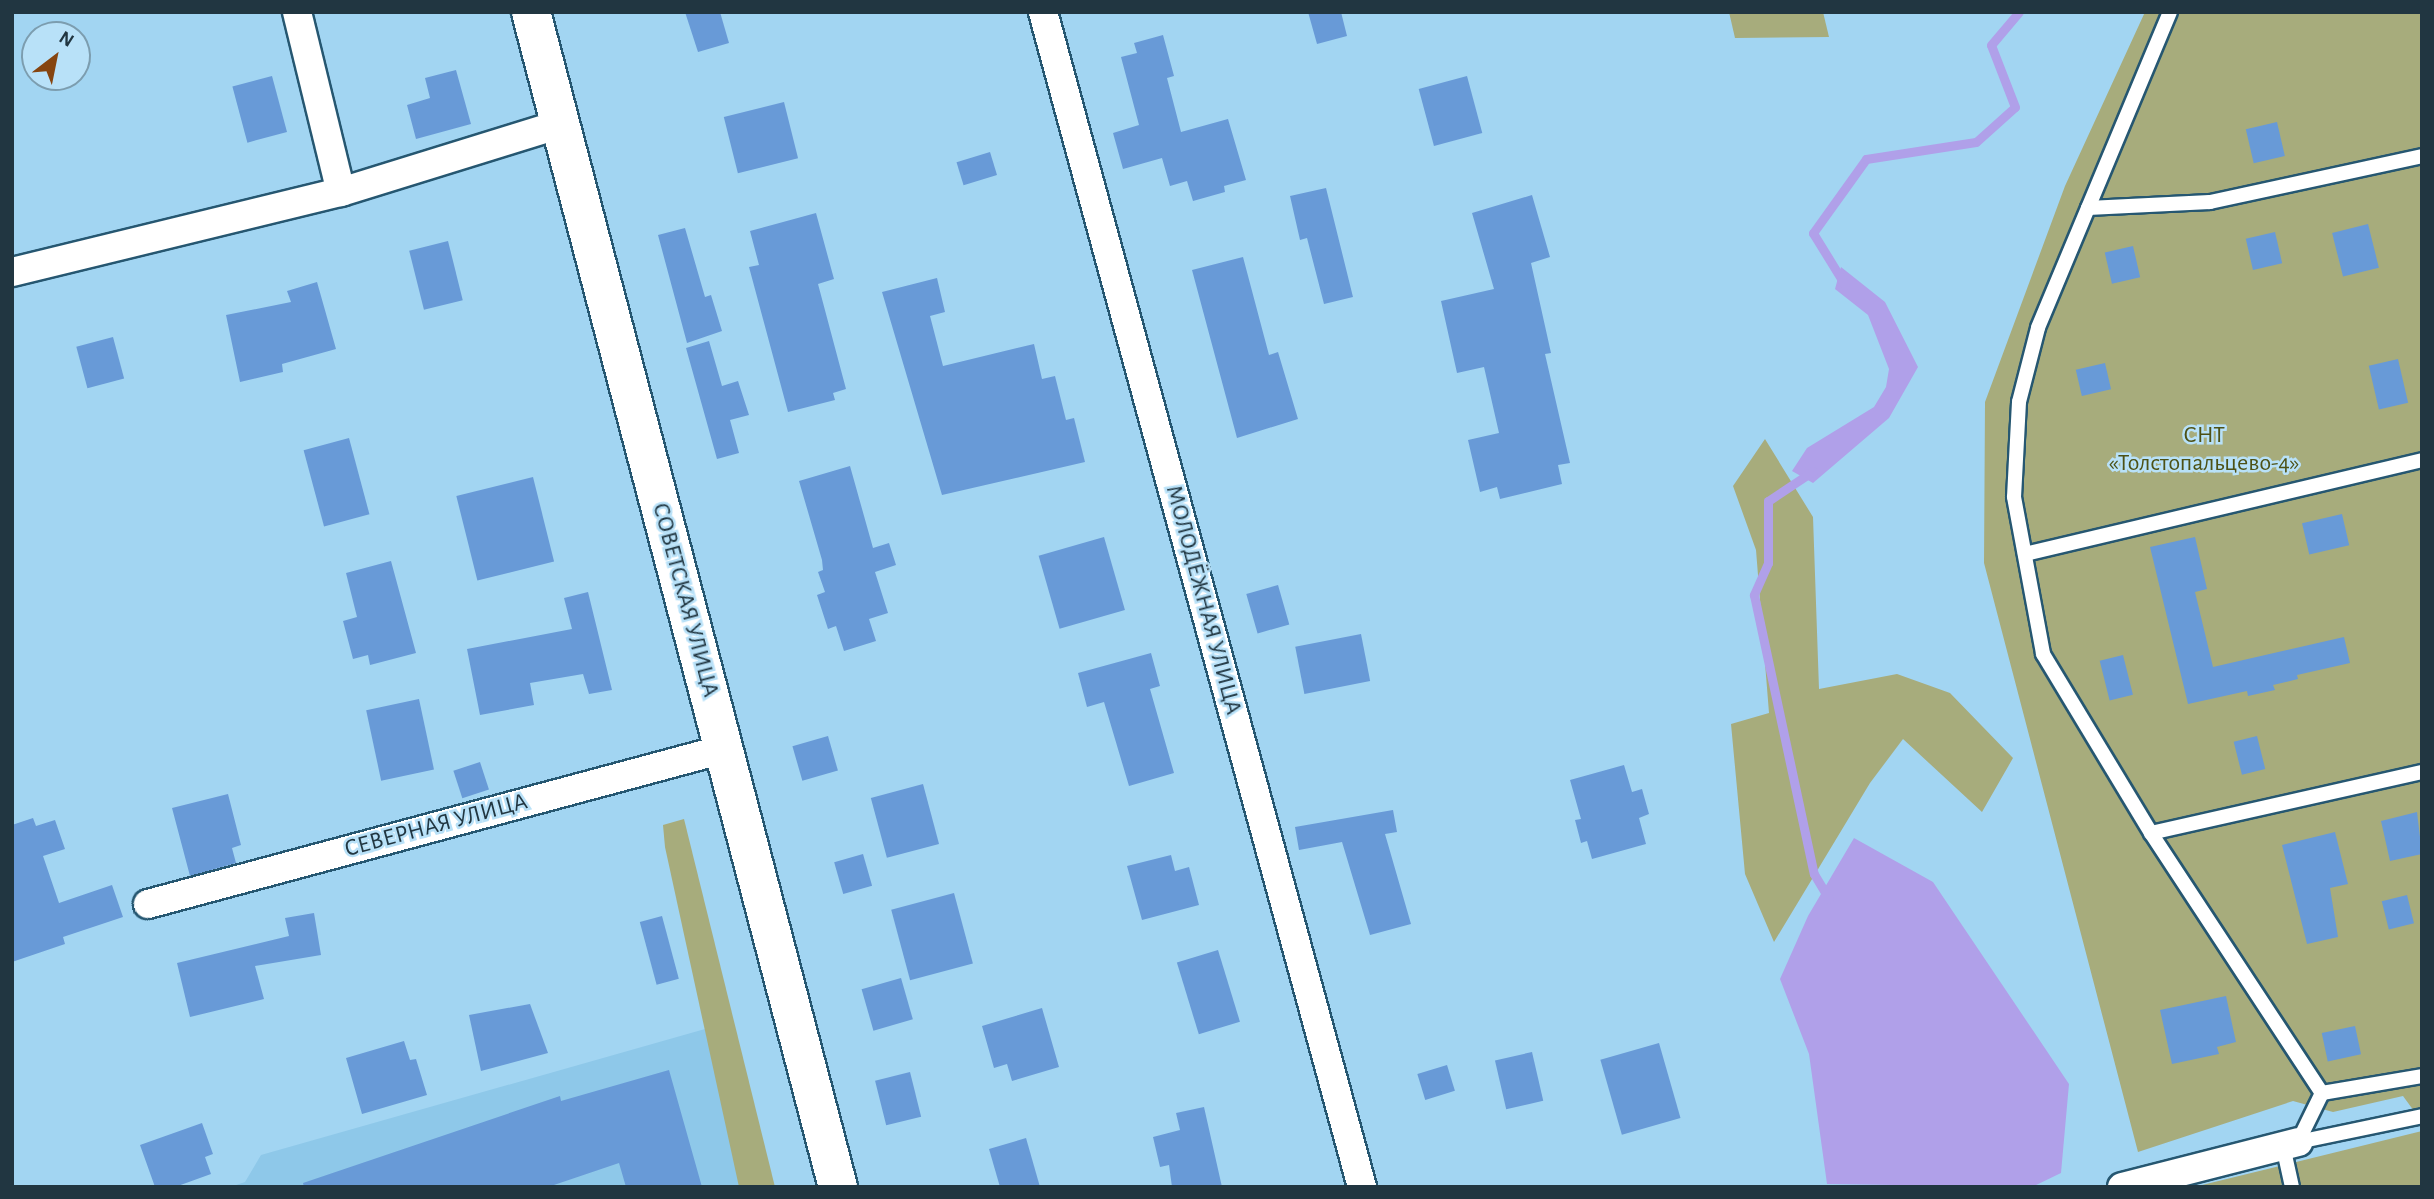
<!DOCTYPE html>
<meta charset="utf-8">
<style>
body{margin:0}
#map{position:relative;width:2434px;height:1199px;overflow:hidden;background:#a2d5f2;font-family:"Alegreya Sans",sans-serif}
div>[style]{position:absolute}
.built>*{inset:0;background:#8ec8e9}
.green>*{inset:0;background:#a7ac7c}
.water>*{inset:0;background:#b0a0e9}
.stream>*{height:9px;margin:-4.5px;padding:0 4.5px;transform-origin:4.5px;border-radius:4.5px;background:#b0a0e9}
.building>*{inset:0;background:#689ad7;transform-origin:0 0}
.roads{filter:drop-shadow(2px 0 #265771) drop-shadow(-2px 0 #265771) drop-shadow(0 2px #265771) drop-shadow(0 -2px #265771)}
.lane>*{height:14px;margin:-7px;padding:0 7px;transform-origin:7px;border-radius:7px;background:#fff}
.street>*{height:28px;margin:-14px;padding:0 14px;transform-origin:14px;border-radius:14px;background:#fff}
.secondary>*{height:38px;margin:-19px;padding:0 19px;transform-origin:19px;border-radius:19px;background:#fff}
span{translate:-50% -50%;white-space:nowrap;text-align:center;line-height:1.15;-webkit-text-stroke:5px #b8e1f8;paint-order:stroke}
.park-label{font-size:24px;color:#4d5115}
.street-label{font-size:24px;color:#213641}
.frame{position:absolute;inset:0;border:14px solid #213641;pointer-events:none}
.north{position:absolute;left:21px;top:21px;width:70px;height:70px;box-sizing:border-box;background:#b8e1f8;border:2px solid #7c9daf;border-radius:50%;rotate:32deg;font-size:19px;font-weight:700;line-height:28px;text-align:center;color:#213641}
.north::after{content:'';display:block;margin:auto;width:24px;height:32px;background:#864510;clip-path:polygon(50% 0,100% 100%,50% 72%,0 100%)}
</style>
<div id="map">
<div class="built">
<div style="clip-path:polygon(705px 1029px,744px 1187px,230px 1187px,245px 1182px,261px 1155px)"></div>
</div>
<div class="green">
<div style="clip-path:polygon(1729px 12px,1823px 12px,1829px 37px,1735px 38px)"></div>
<div style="clip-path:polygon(2145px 12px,2422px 12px,2422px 1122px,2403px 1096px,2333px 1112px,2293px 1101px,2138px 1152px,1984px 563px,1985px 402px,2065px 186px)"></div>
<div style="clip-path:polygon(1765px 439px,1813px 517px,1819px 689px,1897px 674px,1950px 693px,2013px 758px,1982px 812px,1903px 739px,1870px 783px,1774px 942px,1745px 874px,1731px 724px,1769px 713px,1756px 550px,1733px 486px)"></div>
<div style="clip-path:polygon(684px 819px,775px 1187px,739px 1187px,665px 847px,663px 825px)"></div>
<div style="clip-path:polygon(2422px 1131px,2422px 1187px,2194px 1187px)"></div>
</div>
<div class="water">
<div style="clip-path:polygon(1841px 267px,1885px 302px,1918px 367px,1889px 418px,1813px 483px,1792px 471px,1807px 448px,1874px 407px,1886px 387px,1889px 369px,1868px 315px,1835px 289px)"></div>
<div style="clip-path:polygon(1854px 838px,1933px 882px,2069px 1084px,2061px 1173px,2032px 1187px,1827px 1184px,1809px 1054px,1780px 979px,1808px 916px)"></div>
</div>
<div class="stream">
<div style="left:1845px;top:285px;width:61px;rotate:-121.6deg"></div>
<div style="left:1813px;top:233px;width:91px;rotate:-54.4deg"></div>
<div style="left:1866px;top:159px;width:111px;rotate:-8.8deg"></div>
<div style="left:1976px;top:142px;width:52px;rotate:-41.9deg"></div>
<div style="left:2015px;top:107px;width:66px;rotate:-111.2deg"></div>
<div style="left:1991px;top:45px;width:43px;rotate:-49.7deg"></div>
<div style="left:1813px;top:471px;width:54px;rotate:146.3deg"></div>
<div style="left:1768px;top:501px;width:62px;rotate:90deg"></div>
<div style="left:1768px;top:563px;width:35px;rotate:114deg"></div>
<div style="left:1754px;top:595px;width:285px;rotate:77.9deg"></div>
<div style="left:1814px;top:874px;width:29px;rotate:59deg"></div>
</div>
<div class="building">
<div style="clip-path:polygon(685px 12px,720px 12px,729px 43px,698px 52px)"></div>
<div style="clip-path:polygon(1308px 12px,1341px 12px,1347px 36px,1317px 44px)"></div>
<div style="clip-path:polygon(1163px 35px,1174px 76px,1167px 78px,1181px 132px,1228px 119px,1246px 180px,1224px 186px,1225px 192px,1193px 201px,1187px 181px,1170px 186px,1162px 158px,1123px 169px,1113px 133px,1139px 125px,1121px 57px,1137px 53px,1134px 43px)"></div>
<div style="clip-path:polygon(456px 70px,471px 124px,416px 139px,407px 105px,430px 98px,425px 78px)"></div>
<div style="left:272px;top:76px;width:58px;height:41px;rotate:75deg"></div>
<div style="left:1467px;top:76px;width:59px;height:50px;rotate:75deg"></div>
<div style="left:784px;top:102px;width:58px;height:62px;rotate:76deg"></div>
<div style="left:2277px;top:122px;width:35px;height:32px;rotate:77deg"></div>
<div style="left:990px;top:152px;width:24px;height:35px;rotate:73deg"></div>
<div style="clip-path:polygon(1326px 188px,1353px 297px,1324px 304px,1307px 238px,1300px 240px,1290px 196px)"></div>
<div style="clip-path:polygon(1532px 195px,1550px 257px,1531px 263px,1551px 353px,1545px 354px,1570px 463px,1558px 465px,1562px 484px,1500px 499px,1497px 487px,1480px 492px,1468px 440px,1499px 433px,1484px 367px,1457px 373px,1441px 301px,1494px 289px,1472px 213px)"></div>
<div style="clip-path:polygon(816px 213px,834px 279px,818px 284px,846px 389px,833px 393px,835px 400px,788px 412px,749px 267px,759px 265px,750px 231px)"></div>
<div style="left:2368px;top:224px;width:45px;height:37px;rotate:76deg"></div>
<div style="clip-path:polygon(685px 228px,705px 297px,711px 295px,722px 331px,687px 343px,658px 235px)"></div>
<div style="left:2275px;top:232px;width:32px;height:30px;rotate:77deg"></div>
<div style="left:448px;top:241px;width:61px;height:40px;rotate:76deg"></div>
<div style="left:2133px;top:246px;width:32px;height:29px;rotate:77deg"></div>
<div style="clip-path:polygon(1243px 257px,1269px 355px,1278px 352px,1298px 419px,1237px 438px,1192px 270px)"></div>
<div style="clip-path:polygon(937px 278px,945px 312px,930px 316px,943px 366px,1034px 344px,1042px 379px,1055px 376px,1066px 420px,1074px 418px,1085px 462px,942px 495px,882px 292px)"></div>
<div style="clip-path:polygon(317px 282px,336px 349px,282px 364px,283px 372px,240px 382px,226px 315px,291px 302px,287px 291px)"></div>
<div style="left:113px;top:337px;width:43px;height:38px;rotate:75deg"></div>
<div style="clip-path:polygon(709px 341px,722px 386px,738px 381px,749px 415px,730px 420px,739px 453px,717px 459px,686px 348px)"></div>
<div style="left:2398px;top:359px;width:45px;height:30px;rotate:77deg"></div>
<div style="left:2105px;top:363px;width:27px;height:30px;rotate:77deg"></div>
<div style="left:349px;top:438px;width:79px;height:47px;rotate:75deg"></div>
<div style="clip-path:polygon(850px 466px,873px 548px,889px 543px,896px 565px,875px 572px,888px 613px,869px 619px,876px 641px,844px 651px,836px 626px,828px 629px,817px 595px,825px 592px,818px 572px,823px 570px,822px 560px,799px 481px)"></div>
<div style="left:533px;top:477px;width:87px;height:79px;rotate:76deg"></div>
<div style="left:2342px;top:514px;width:32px;height:41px;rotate:77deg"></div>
<div style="left:1104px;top:537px;width:76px;height:68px;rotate:74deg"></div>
<div style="clip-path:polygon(2195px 537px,2207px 589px,2195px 592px,2213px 667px,2344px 637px,2350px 663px,2297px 675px,2298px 679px,2273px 685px,2275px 690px,2248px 696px,2247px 691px,2188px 704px,2150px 547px)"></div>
<div style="clip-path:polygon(391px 561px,416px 653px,370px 665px,368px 655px,353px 659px,343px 621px,357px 617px,346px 573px)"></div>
<div style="left:1278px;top:585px;width:41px;height:33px;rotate:74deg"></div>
<div style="clip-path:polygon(588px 592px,612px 690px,589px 694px,583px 674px,530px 683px,534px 705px,480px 715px,467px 649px,572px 629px,564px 598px)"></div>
<div style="left:1361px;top:634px;width:48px;height:67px;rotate:79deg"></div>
<div style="clip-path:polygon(1151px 653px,1160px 686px,1150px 689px,1174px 773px,1129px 786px,1104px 702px,1087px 707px,1078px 673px)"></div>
<div style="left:2123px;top:655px;width:41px;height:24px;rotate:76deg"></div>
<div style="left:419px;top:699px;width:72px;height:54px;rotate:78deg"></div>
<div style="left:828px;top:736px;width:36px;height:37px;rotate:74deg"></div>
<div style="left:2257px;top:736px;width:34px;height:24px;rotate:76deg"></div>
<div style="left:480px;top:762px;width:29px;height:28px;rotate:72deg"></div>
<div style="clip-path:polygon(1624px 765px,1632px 792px,1642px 789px,1649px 814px,1639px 818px,1646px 844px,1592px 859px,1587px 841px,1581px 843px,1575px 820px,1581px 819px,1570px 780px)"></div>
<div style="left:923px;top:784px;width:62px;height:54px;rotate:75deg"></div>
<div style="clip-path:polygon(228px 794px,241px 845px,232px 848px,236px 863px,190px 876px,172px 808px)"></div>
<div style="clip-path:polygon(1393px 810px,1397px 832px,1385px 834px,1411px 924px,1370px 935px,1342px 842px,1299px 850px,1295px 827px)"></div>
<div style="clip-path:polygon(2417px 812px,2422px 854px,2390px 861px,2381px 821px)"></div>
<div style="clip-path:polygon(33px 818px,36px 826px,55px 820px,65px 849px,43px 856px,59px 903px,112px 885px,123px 917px,63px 937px,65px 944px,12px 962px,12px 825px)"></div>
<div style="clip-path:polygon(2335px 832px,2348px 884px,2330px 888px,2338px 937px,2307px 944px,2282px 845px)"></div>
<div style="left:863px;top:854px;width:33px;height:30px;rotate:74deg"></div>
<div style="clip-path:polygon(1171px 855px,1175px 871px,1189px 867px,1199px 905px,1142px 920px,1127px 866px)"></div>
<div style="left:954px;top:893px;width:73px;height:65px;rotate:75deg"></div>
<div style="left:2407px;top:895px;width:29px;height:26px;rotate:76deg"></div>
<div style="clip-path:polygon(314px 913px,321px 955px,255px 966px,264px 999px,190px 1017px,177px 963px,289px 936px,285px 918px)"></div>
<div style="left:662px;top:916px;width:65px;height:23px;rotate:75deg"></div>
<div style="left:1218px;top:950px;width:75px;height:43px;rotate:73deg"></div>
<div style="left:901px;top:978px;width:43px;height:41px;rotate:74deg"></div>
<div style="clip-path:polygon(2226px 996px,2236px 1042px,2217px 1047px,2219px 1054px,2172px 1064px,2160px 1010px)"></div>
<div style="clip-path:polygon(530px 1004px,548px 1053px,481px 1071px,469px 1015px)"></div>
<div style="clip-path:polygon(1042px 1008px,1059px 1067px,1012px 1081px,1007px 1064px,994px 1068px,982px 1026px)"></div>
<div style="left:2355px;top:1026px;width:29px;height:34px;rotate:78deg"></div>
<div style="clip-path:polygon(404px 1041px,410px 1060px,416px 1059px,427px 1095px,362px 1114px,346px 1058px)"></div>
<div style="left:1659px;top:1043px;width:78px;height:61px;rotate:74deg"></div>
<div style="left:1532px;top:1052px;width:50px;height:38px;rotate:77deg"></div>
<div style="left:1447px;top:1065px;width:27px;height:31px;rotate:73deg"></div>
<div style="clip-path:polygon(669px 1070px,702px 1187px,626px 1187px,619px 1163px,548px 1187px,304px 1187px,303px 1183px,560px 1096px,561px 1101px)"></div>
<div style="left:910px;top:1072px;width:46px;height:36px;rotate:76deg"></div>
<div style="clip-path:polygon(1204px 1107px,1222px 1187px,1172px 1187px,1169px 1165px,1160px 1167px,1153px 1137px,1180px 1130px,1176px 1113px)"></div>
<div style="clip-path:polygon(202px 1123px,213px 1154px,205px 1157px,211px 1174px,175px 1187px,155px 1187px,140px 1145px)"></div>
<div style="clip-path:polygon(1026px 1138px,1040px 1187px,1000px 1187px,989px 1149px)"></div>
</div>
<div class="roads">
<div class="lane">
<div style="left:2170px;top:12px;width:342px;rotate:112.7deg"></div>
<div style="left:2038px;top:328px;width:76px;rotate:104.4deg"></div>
<div style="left:2019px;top:402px;width:95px;rotate:93deg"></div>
<div style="left:2014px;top:497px;width:160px;rotate:79.5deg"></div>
<div style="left:2043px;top:654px;width:209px;rotate:58.9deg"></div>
<div style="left:2151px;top:833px;width:311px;rotate:56.7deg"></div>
<div style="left:2088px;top:208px;width:122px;rotate:-2.8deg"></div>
<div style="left:2210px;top:202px;width:217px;rotate:-12.2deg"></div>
<div style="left:2025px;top:554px;width:408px;rotate:-13.3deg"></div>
<div style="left:2151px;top:833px;width:278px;rotate:-12.7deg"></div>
<div style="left:2298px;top:1142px;width:55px;rotate:-63.9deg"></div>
<div style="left:2322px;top:1093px;width:101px;rotate:-9.6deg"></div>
<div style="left:2298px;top:1142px;width:127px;rotate:-11.8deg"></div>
<div style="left:2283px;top:1146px;width:42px;rotate:77.6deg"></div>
</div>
<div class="street">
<div style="left:297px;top:12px;width:185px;rotate:76.3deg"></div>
<div style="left:1043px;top:12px;width:1218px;rotate:74.81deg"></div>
<div style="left:12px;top:272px;width:339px;rotate:-13.7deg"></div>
<div style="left:341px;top:192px;width:229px;rotate:-17.2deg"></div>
<div style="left:148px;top:904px;width:596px;rotate:-15.06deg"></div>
<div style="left:2122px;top:1187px;width:182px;rotate:-14.3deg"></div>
</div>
<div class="secondary">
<div style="left:531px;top:12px;width:1214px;rotate:75.36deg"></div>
</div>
</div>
<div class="park-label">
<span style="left:2204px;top:450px">СНТ<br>«Толстопальцево-4»</span>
</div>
<div class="street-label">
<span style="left:685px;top:600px;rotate:75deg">СОВЕТСКАЯ УЛИЦА</span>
<span style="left:1203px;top:600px;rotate:75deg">МОЛОДЁЖНАЯ УЛИЦА</span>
<span style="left:436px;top:826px;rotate:-15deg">СЕВЕРНАЯ УЛИЦА</span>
</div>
<div class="frame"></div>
<div class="north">N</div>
</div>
